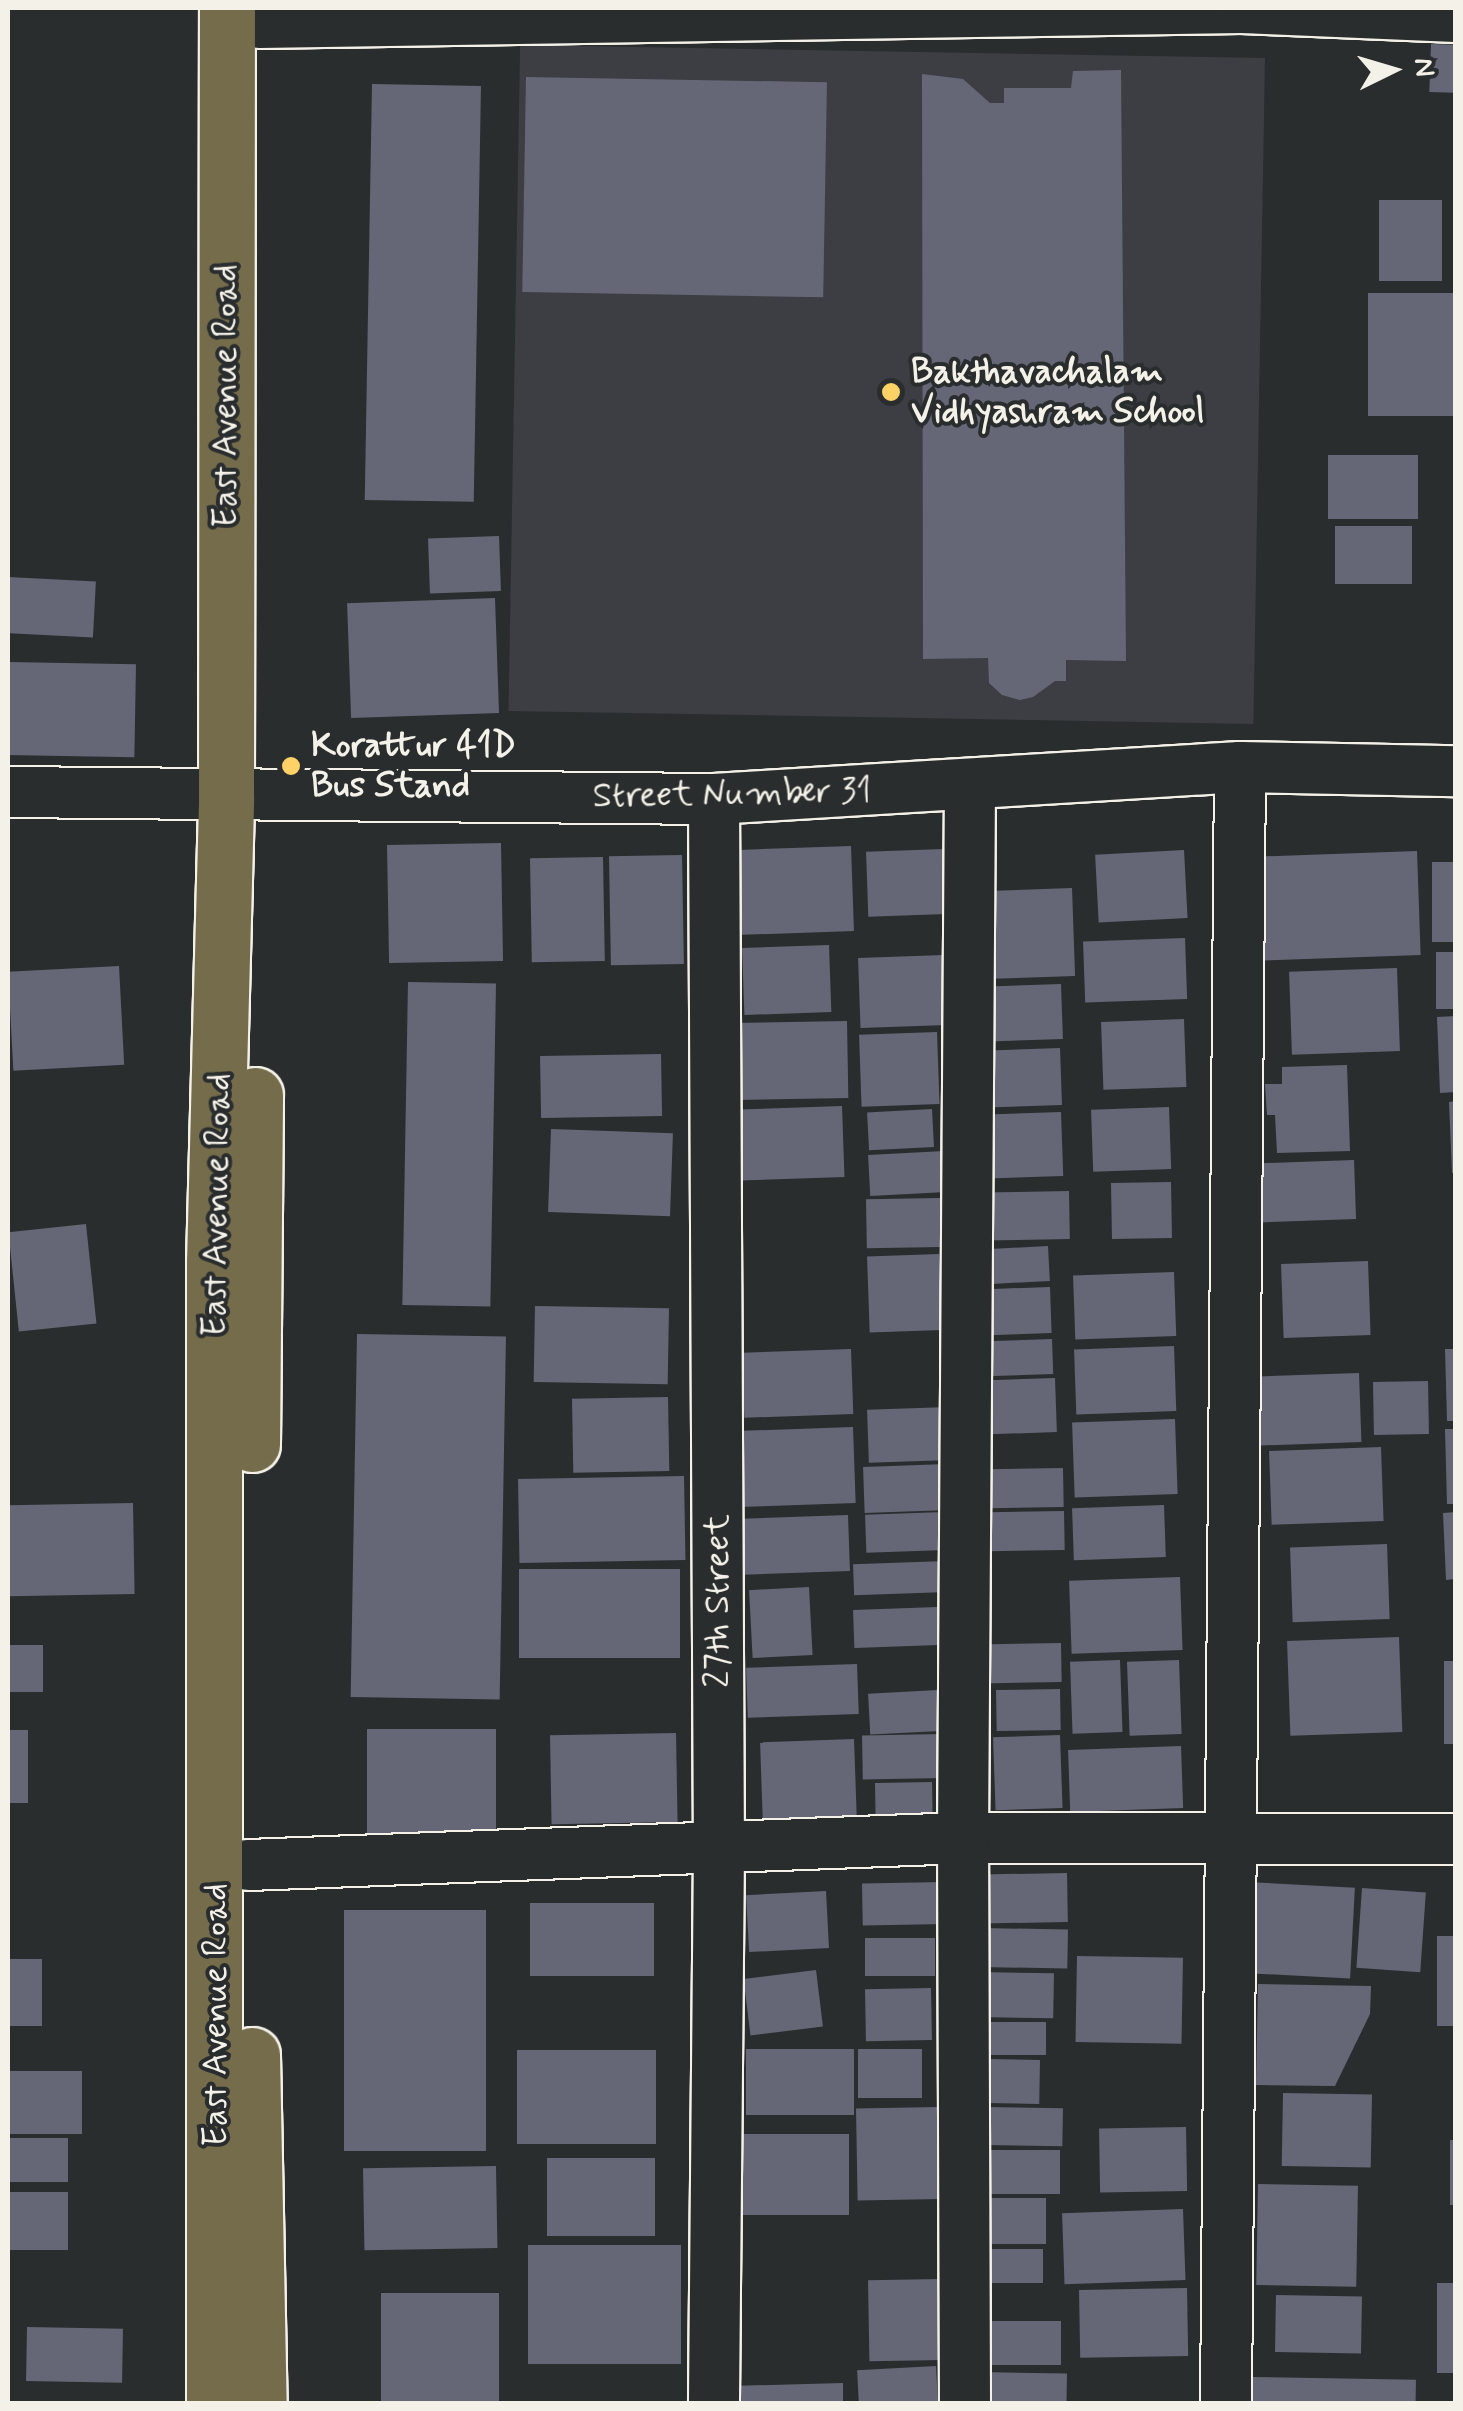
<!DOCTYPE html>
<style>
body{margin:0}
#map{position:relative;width:1463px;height:2411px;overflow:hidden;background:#2a2d2e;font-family:Mynerve,sans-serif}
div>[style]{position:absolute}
.built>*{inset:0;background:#3c3e44;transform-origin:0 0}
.building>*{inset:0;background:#656776;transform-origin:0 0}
.roads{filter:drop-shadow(2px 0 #f4f1e8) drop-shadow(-2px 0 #f4f1e8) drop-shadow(0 2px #f4f1e8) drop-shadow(0 -2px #f4f1e8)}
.minor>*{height:50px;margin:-25px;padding:0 25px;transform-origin:25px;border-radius:25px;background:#2a2d2e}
.major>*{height:55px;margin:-27.5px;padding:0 27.5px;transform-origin:27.5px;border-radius:27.5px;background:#746c4b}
.dots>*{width:28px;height:28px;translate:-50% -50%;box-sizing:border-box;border:5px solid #2a2d2e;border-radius:50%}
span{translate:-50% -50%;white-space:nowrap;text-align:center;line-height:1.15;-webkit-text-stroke:8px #2a2d2e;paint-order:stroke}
.poi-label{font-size:35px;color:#f4f1e8;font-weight:700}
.left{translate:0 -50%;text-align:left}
.street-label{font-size:35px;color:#f4f1e8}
.frame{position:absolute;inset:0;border:10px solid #f4f1e8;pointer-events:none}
.north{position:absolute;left:1343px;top:20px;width:100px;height:100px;-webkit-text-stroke:8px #2a2d2e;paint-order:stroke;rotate:85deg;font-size:28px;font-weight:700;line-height:40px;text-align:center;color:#f4f1e8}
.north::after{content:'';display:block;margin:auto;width:35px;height:45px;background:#f4f1e8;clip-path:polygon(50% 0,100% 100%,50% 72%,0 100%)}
</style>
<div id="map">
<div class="built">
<div style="left:1265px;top:58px;width:666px;height:745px;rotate:91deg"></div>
</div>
<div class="building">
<div style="left:1431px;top:44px;width:25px;height:48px;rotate:2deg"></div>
<div style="clip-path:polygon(1121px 70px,1126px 661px,1066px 660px,1066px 681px,1055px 681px,1033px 697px,1020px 700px,1002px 695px,989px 683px,988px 658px,923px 659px,922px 74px,963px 79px,990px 103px,1004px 103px,1004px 88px,1071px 88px,1073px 71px)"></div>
<div style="left:526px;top:77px;width:301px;height:215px;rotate:1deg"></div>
<div style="left:372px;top:84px;width:109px;height:416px;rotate:1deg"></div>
<div style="left:1442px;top:200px;width:81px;height:63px;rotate:90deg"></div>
<div style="left:1368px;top:293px;width:88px;height:123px"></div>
<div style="left:1328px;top:455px;width:90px;height:64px"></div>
<div style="left:1335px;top:526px;width:77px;height:58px"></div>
<div style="left:499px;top:536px;width:55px;height:71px;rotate:88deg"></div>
<div style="left:8px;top:577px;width:88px;height:56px;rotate:3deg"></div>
<div style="left:495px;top:598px;width:115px;height:148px;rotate:88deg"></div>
<div style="left:8px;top:662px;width:128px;height:93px;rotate:1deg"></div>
<div style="left:501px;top:843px;width:118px;height:114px;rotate:89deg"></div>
<div style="left:851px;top:846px;width:85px;height:112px;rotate:88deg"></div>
<div style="left:944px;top:849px;width:65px;height:78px;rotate:88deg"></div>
<div style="left:1184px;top:850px;width:68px;height:89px;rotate:87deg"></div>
<div style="left:1417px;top:851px;width:104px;height:176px;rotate:88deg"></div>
<div style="left:682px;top:855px;width:109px;height:73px;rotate:89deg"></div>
<div style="left:603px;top:857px;width:104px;height:73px;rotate:89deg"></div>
<div style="left:1456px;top:862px;width:80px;height:24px;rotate:90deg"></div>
<div style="left:1072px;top:888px;width:88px;height:91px;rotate:88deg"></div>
<div style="left:1185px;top:938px;width:61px;height:102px;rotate:88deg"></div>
<div style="left:829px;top:945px;width:67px;height:87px;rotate:88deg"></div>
<div style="left:1456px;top:952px;width:57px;height:20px;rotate:90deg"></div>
<div style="left:944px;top:955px;width:70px;height:86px;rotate:88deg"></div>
<div style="left:119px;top:966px;width:99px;height:111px;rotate:87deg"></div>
<div style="left:1397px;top:968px;width:83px;height:108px;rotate:88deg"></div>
<div style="left:408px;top:982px;width:88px;height:323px;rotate:1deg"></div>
<div style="left:1061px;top:984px;width:55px;height:81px;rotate:88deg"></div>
<div style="clip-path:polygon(1456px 1016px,1456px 1092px,1440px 1093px,1437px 1017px)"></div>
<div style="left:1184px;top:1019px;width:68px;height:83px;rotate:88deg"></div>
<div style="left:847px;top:1021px;width:77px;height:115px;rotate:89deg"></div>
<div style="left:937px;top:1032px;width:72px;height:78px;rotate:88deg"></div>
<div style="left:1060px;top:1048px;width:57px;height:83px;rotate:88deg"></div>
<div style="left:661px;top:1054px;width:62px;height:121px;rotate:89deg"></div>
<div style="clip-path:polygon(1347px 1065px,1350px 1151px,1277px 1153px,1275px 1115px,1267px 1115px,1265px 1084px,1282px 1084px,1282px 1067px)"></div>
<div style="clip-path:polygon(1456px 1101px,1456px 1173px,1452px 1173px,1449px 1102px)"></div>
<div style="left:842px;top:1106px;width:71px;height:111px;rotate:88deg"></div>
<div style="left:1169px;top:1107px;width:62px;height:78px;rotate:88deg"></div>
<div style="left:932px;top:1109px;width:38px;height:65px;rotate:87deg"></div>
<div style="left:1061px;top:1112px;width:64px;height:82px;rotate:88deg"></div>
<div style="left:551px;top:1129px;width:122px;height:83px;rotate:2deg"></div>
<div style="left:944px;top:1151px;width:41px;height:76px;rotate:87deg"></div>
<div style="left:1354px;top:1160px;width:59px;height:98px;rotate:88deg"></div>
<div style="left:1171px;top:1182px;width:56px;height:60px;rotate:89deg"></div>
<div style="left:1069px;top:1191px;width:48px;height:86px;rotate:89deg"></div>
<div style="left:940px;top:1198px;width:49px;height:74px;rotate:89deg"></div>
<div style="left:86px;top:1224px;width:100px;height:78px;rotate:84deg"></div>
<div style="left:1048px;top:1246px;width:35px;height:63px;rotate:87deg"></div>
<div style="left:939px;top:1254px;width:76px;height:72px;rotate:88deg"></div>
<div style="left:1368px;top:1261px;width:74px;height:87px;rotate:88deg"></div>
<div style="left:1174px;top:1272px;width:64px;height:101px;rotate:88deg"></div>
<div style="left:1050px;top:1287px;width:46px;height:71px;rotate:88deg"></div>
<div style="left:535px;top:1306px;width:134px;height:76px;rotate:1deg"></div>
<div style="left:357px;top:1334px;width:149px;height:363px;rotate:1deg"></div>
<div style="left:1052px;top:1339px;width:35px;height:75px;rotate:88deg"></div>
<div style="left:1174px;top:1346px;width:65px;height:100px;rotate:88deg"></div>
<div style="left:851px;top:1349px;width:65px;height:109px;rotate:88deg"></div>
<div style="clip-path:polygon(1445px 1349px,1456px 1349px,1456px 1421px,1447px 1421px)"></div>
<div style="left:1359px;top:1373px;width:69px;height:106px;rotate:88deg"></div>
<div style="left:1055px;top:1378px;width:54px;height:75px;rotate:88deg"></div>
<div style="left:1428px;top:1381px;width:53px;height:55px;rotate:89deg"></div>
<div style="left:668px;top:1397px;width:74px;height:96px;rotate:89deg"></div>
<div style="left:949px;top:1407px;width:53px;height:82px;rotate:88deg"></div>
<div style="left:1175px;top:1419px;width:75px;height:103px;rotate:88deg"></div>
<div style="left:853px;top:1427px;width:76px;height:118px;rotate:88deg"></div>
<div style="clip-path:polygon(1445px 1429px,1456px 1429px,1456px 1504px,1447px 1504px)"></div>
<div style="left:1381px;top:1447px;width:74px;height:112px;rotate:88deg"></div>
<div style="left:947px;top:1464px;width:46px;height:84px;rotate:88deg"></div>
<div style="left:1063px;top:1468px;width:39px;height:74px;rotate:89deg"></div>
<div style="left:684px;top:1476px;width:84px;height:166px;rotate:89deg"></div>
<div style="left:133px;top:1503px;width:91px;height:125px;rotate:89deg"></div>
<div style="left:1164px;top:1505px;width:52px;height:92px;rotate:88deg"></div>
<div style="left:1064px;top:1511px;width:39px;height:76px;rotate:89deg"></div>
<div style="left:944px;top:1512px;width:38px;height:79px;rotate:88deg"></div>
<div style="clip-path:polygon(1456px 1512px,1456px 1579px,1446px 1580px,1443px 1513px)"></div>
<div style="left:848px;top:1515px;width:56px;height:120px;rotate:88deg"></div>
<div style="left:1387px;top:1544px;width:75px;height:97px;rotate:88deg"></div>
<div style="left:946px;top:1561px;width:31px;height:93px;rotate:88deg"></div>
<div style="left:680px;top:1569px;width:89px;height:161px;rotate:90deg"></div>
<div style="left:1180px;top:1577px;width:73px;height:111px;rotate:88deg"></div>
<div style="left:809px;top:1587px;width:68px;height:60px;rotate:87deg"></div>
<div style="left:937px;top:1607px;width:38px;height:84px;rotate:88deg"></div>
<div style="left:1399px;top:1637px;width:95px;height:112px;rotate:88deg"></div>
<div style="left:1061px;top:1643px;width:39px;height:82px;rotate:89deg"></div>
<div style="left:8px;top:1645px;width:35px;height:47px"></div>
<div style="left:1120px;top:1660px;width:72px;height:50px;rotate:88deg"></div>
<div style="left:1179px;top:1660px;width:74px;height:52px;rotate:88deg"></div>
<div style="left:1444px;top:1661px;width:12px;height:83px"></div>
<div style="left:857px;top:1664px;width:50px;height:111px;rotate:88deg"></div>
<div style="left:1060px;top:1689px;width:41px;height:64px;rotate:89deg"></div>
<div style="left:938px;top:1690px;width:41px;height:70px;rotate:87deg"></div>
<div style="left:367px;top:1729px;width:129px;height:107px"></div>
<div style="left:8px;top:1730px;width:20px;height:73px"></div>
<div style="left:676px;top:1733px;width:89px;height:126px;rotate:89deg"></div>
<div style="left:943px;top:1734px;width:44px;height:81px;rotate:89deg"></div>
<div style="left:1060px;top:1735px;width:73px;height:67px;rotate:88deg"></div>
<div style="left:854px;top:1739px;width:78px;height:94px;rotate:88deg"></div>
<div style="left:1181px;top:1746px;width:62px;height:113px;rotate:88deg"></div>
<div style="left:932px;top:1782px;width:40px;height:57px;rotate:89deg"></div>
<div style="left:1067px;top:1873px;width:49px;height:85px;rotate:89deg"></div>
<div style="left:945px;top:1882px;width:42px;height:83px;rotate:89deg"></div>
<div style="left:1247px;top:1882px;width:108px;height:91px;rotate:3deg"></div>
<div style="left:1362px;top:1888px;width:64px;height:80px;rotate:4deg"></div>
<div style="left:826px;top:1891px;width:57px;height:80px;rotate:87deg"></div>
<div style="left:530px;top:1903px;width:124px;height:73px"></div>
<div style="left:486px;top:1910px;width:241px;height:142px;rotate:90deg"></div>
<div style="left:982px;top:1928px;width:86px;height:39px;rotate:1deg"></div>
<div style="left:1437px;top:1936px;width:19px;height:90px"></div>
<div style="left:935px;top:1938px;width:38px;height:70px;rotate:90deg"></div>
<div style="left:1077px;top:1956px;width:106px;height:86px;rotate:1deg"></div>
<div style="left:8px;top:1959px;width:34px;height:67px"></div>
<div style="left:816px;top:1970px;width:57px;height:73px;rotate:83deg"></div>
<div style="left:979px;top:1972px;width:75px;height:45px;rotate:1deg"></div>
<div style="clip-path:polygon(1258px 1984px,1371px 1986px,1370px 2014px,1335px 2086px,1256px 2085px)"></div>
<div style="left:931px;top:1988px;width:52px;height:66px;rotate:89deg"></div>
<div style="left:976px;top:2022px;width:70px;height:33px"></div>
<div style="left:854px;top:2049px;width:66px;height:108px;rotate:90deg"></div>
<div style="left:858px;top:2049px;width:64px;height:49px"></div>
<div style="left:517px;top:2050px;width:139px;height:94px"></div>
<div style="left:987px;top:2059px;width:53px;height:44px;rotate:1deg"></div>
<div style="left:8px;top:2071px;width:74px;height:63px"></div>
<div style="left:1283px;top:2093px;width:89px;height:73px;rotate:1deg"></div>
<div style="left:938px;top:2107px;width:92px;height:82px;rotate:89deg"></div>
<div style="left:986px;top:2107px;width:77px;height:38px;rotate:1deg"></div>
<div style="left:1186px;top:2127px;width:64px;height:87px;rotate:89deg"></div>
<div style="left:739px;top:2134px;width:110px;height:81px"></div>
<div style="left:8px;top:2138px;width:60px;height:44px"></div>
<div style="left:1450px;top:2140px;width:6px;height:65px"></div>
<div style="left:985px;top:2150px;width:75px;height:44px"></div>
<div style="left:547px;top:2158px;width:108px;height:78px"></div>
<div style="left:496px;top:2166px;width:82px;height:133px;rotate:89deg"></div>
<div style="left:1258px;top:2184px;width:100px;height:101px;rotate:1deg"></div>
<div style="left:8px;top:2192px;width:60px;height:58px"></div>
<div style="left:982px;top:2198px;width:64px;height:46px"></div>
<div style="left:1183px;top:2209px;width:71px;height:121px;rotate:88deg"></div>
<div style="left:528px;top:2245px;width:153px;height:119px"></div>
<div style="left:982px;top:2249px;width:61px;height:34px"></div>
<div style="left:941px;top:2279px;width:81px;height:73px;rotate:89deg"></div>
<div style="left:1437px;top:2283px;width:19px;height:90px"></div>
<div style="left:1187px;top:2288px;width:68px;height:108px;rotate:89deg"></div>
<div style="left:381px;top:2293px;width:118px;height:111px"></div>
<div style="left:1276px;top:2295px;width:86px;height:57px;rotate:1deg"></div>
<div style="left:979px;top:2321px;width:82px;height:44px"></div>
<div style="left:27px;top:2327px;width:96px;height:54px;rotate:1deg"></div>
<div style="left:936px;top:2366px;width:38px;height:79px;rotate:87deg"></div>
<div style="left:980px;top:2372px;width:87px;height:32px;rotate:1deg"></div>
<div style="left:1252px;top:2377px;width:164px;height:27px;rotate:1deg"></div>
<div style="clip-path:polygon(843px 2383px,843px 2404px,732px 2404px,731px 2386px)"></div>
</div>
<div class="roads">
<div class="minor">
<div style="left:259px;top:23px;width:982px;rotate:-0.88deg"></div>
<div style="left:1241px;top:8px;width:215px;rotate:2.4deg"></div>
<div style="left:8px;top:792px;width:706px;rotate:0.57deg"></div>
<div style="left:714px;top:799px;width:527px;rotate:-3.48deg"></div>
<div style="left:1240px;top:767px;width:216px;rotate:1.1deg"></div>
<div style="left:714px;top:799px;width:1049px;rotate:89.73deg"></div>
<div style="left:719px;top:1848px;width:556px;rotate:90.52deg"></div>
<div style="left:248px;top:1865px;width:716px;rotate:-2.16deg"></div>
<div style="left:963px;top:1838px;width:493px;rotate:0.1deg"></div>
<div style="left:965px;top:2404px;width:566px;rotate:-90.2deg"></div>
<div style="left:963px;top:1838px;width:1052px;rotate:-89.62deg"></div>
<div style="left:1226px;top:2404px;width:1637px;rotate:-89.51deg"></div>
</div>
<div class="major">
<div style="left:252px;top:1444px;width:349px;rotate:-89.5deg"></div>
<div style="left:252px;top:2055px;width:349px;rotate:88.9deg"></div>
<div style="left:214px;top:2404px;width:1142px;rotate:-90deg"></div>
<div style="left:214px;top:1262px;width:465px;rotate:-88.5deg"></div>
<div style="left:226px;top:797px;width:789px;rotate:-89.93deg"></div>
</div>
</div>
<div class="dots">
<div style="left:891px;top:392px;background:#ffd166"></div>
<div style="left:291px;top:766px;background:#ffd166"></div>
</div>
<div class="poi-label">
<span class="left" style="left:911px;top:392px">Bakthavachalam<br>Vidhyashram School</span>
<span class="left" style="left:311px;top:766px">Korattur 41D<br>Bus Stand</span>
</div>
<div class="street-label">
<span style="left:226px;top:396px;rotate:-90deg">East Avenue Road</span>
<span style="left:732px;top:794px;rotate:-1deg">Street Number 31</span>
<span style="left:217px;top:1205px;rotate:-89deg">East Avenue Road</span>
<span style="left:718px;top:1601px;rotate:-90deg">27th Street</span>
<span style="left:216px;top:2015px;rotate:-90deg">East Avenue Road</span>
</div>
<div class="frame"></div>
<div class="north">N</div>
</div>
